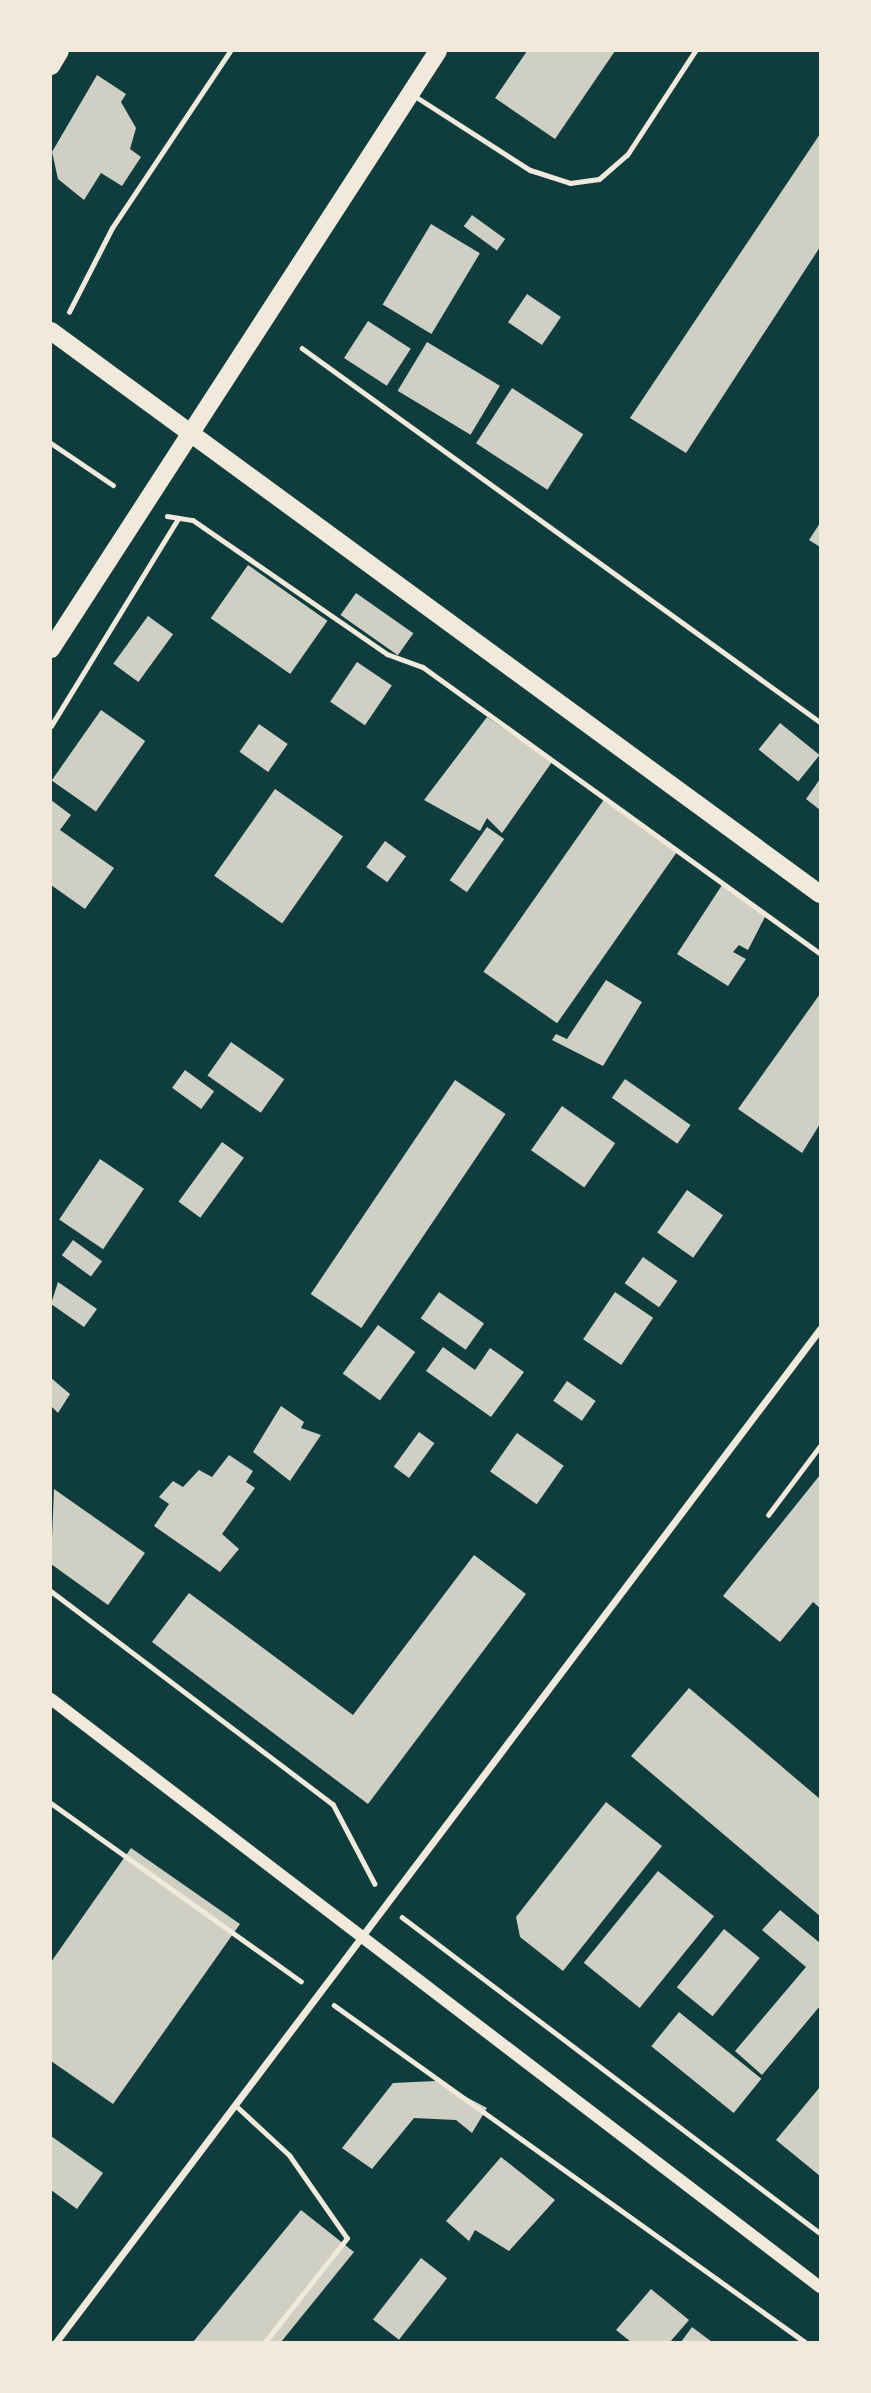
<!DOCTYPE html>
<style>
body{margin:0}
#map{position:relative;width:871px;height:2393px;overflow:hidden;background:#0f3d3e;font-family:"Roboto Serif",serif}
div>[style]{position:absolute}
.building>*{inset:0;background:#cfcfc3;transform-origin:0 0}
.path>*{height:4.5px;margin:-2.25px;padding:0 2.25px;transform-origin:2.25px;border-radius:2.25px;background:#f1e9da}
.service>*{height:5px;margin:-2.5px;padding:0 2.5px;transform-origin:2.5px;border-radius:2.5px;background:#f1e9da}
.minor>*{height:7px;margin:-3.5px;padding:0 3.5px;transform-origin:3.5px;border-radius:3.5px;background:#f1e9da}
.tertiary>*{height:12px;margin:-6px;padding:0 6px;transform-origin:6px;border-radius:6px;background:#f1e9da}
.primary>*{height:18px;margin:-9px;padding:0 9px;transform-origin:9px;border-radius:9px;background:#f1e9da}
span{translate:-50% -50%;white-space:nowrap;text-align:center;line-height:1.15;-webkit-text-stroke:7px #f1e9da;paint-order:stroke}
.frame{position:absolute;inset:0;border:52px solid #f1e9da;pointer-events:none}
</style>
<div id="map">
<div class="building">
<div style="clip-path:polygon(527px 51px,615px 51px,555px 139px,495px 98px)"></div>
<div style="clip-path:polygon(97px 75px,126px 94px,121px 102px,136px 128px,130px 149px,141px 157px,122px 186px,101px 173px,84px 200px,58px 179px,52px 152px)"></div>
<div style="clip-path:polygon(820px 134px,820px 247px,686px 453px,630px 418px)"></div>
<div style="left:472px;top:215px;width:41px;height:14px;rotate:36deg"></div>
<div style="left:431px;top:224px;width:57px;height:94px;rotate:31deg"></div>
<div style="left:527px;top:294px;width:41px;height:34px;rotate:34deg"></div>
<div style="left:368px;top:321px;width:51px;height:44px;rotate:33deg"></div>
<div style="left:427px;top:342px;width:85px;height:57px;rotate:31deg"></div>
<div style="left:512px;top:388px;width:85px;height:66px;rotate:33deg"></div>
<div style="clip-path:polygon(820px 523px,820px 547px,809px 540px)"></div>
<div style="left:248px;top:565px;width:97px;height:65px;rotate:35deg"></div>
<div style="left:356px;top:593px;width:70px;height:27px;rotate:35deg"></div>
<div style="left:148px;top:616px;width:31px;height:59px;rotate:36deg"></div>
<div style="left:357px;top:662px;width:42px;height:48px;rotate:34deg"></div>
<div style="left:101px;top:710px;width:54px;height:86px;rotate:35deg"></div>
<div style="clip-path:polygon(487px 717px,552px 762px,502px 833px,487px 818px,480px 831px,424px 800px)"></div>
<div style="left:780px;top:723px;width:51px;height:34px;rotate:39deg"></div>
<div style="left:259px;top:724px;width:35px;height:34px;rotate:35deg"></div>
<div style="clip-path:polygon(820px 779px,820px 810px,806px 799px)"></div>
<div style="left:275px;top:789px;width:83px;height:106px;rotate:35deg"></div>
<div style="left:605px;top:798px;width:90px;height:212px;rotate:35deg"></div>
<div style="clip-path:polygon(51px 800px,71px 815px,60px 830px,114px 868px,85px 909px,51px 885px)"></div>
<div style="left:487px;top:827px;width:21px;height:65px;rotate:35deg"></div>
<div style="left:385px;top:841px;width:26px;height:32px;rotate:36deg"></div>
<div style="clip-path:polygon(724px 882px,767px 913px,748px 950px,739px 945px,733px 952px,746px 959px,728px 986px,677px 954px)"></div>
<div style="clip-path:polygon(606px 980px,642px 1002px,603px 1066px,552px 1040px,556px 1034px,567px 1039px)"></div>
<div style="clip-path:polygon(820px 994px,820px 1124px,802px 1153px,738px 1109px)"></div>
<div style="left:231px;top:1042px;width:65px;height:41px;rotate:35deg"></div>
<div style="left:185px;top:1070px;width:36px;height:22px;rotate:36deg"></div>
<div style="left:625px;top:1079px;width:80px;height:23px;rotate:35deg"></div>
<div style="left:455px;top:1080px;width:61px;height:258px;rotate:34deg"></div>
<div style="left:562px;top:1106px;width:65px;height:54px;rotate:35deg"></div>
<div style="left:222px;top:1142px;width:27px;height:74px;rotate:36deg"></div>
<div style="left:100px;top:1159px;width:53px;height:73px;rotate:34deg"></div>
<div style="left:687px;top:1190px;width:44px;height:52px;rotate:35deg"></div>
<div style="left:73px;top:1240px;width:36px;height:19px;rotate:36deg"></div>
<div style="left:643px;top:1257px;width:42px;height:32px;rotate:35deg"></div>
<div style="clip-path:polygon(58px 1282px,97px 1309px,84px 1327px,51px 1304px)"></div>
<div style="left:439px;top:1292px;width:55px;height:32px;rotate:35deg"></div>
<div style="left:615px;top:1292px;width:46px;height:57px;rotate:34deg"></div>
<div style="left:378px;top:1325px;width:46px;height:60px;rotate:36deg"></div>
<div style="clip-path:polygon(443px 1347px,475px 1370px,490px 1348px,524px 1372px,491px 1417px,426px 1371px)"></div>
<div style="clip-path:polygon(51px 1378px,70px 1394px,58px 1413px,51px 1406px)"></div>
<div style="left:567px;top:1381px;width:35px;height:24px;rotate:35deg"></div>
<div style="clip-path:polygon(281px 1406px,304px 1422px,301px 1428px,321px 1435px,290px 1481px,253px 1452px)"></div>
<div style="left:419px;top:1432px;width:19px;height:43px;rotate:36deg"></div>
<div style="left:517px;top:1433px;width:57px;height:47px;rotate:35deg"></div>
<div style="clip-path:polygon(229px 1455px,253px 1471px,246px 1482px,255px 1488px,222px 1534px,239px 1549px,220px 1572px,154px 1526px,169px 1504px,159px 1497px,173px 1481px,183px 1487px,199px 1470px,212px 1477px)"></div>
<div style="clip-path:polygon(820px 1475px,820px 1608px,813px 1602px,780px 1642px,723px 1596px)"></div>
<div style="clip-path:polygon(54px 1489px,145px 1553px,108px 1605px,51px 1564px)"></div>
<div style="clip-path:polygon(474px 1555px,526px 1594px,368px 1804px,152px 1642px,189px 1593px,353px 1715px)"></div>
<div style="clip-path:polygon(689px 1688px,820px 1799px,820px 1916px,631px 1756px)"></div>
<div style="clip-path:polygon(606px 1802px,662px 1846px,563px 1971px,520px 1937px,516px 1917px)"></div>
<div style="clip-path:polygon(131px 1848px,240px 1924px,113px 2104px,51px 2061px,51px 1962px)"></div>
<div style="left:658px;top:1871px;width:72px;height:118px;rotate:39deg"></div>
<div style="clip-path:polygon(780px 1910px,820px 1943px,820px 2006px,762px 2075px,735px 2051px,806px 1967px,762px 1930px)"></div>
<div style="left:724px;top:1929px;width:46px;height:75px;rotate:39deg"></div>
<div style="left:679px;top:2012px;width:106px;height:44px;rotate:39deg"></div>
<div style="clip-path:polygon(436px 2081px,487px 2108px,472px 2133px,456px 2120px,414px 2118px,372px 2169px,342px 2148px,393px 2083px)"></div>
<div style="clip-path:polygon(820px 2087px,820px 2176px,776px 2140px)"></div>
<div style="clip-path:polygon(51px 2136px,103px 2173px,77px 2209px,51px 2190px)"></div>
<div style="clip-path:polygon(501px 2157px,555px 2200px,509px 2251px,475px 2230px,469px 2241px,446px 2221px)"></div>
<div style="clip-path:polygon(301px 2210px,354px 2252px,281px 2342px,193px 2342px)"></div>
<div style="left:421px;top:2258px;width:33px;height:78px;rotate:38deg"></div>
<div style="clip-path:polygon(651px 2289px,689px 2320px,670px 2342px,631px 2342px,616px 2330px)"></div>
<div style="clip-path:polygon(692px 2327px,712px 2342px,681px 2342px)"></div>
</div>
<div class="path">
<div style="left:69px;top:312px;width:94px;rotate:-62.9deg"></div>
<div style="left:112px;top:228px;width:213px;rotate:-56.3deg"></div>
<div style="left:302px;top:348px;width:639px;rotate:35.83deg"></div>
<div style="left:51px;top:443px;width:75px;rotate:34.1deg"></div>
<div style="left:167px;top:516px;width:26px;rotate:9deg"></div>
<div style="left:193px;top:520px;width:236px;rotate:34.6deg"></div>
<div style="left:387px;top:654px;width:38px;rotate:20deg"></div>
<div style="left:423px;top:667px;width:489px;rotate:35.8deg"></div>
<div style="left:51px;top:726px;width:243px;rotate:-58.5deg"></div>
<div style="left:768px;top:1515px;width:86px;rotate:-53deg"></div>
<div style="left:51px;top:1591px;width:353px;rotate:37.1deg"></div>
<div style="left:333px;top:1804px;width:90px;rotate:62.3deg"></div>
<div style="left:51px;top:1803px;width:307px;rotate:35.5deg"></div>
<div style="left:402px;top:1917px;width:524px;rotate:37.09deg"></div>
<div style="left:334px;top:2005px;width:579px;rotate:35.58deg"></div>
</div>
<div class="service">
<div style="left:413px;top:95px;width:139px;rotate:32.7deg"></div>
<div style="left:530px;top:170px;width:42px;rotate:18deg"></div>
<div style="left:570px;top:183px;width:29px;rotate:-8deg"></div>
<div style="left:599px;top:179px;width:37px;rotate:-41deg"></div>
<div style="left:627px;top:155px;width:124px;rotate:-56.8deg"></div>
<div style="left:235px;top:2105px;width:74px;rotate:42.8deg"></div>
<div style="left:289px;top:2155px;width:101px;rotate:55.1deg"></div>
<div style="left:347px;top:2238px;width:132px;rotate:128.3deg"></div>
</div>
<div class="minor">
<div style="left:56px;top:2342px;width:1269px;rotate:-52.98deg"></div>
</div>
<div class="tertiary">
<div style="left:51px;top:1699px;width:968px;rotate:37.4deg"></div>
</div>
<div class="primary">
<div style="left:51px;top:66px;width:17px;rotate:-59deg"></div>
<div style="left:51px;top:331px;width:953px;rotate:36.21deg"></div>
<div style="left:51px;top:649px;width:712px;rotate:-57.09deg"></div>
</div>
<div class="frame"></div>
</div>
